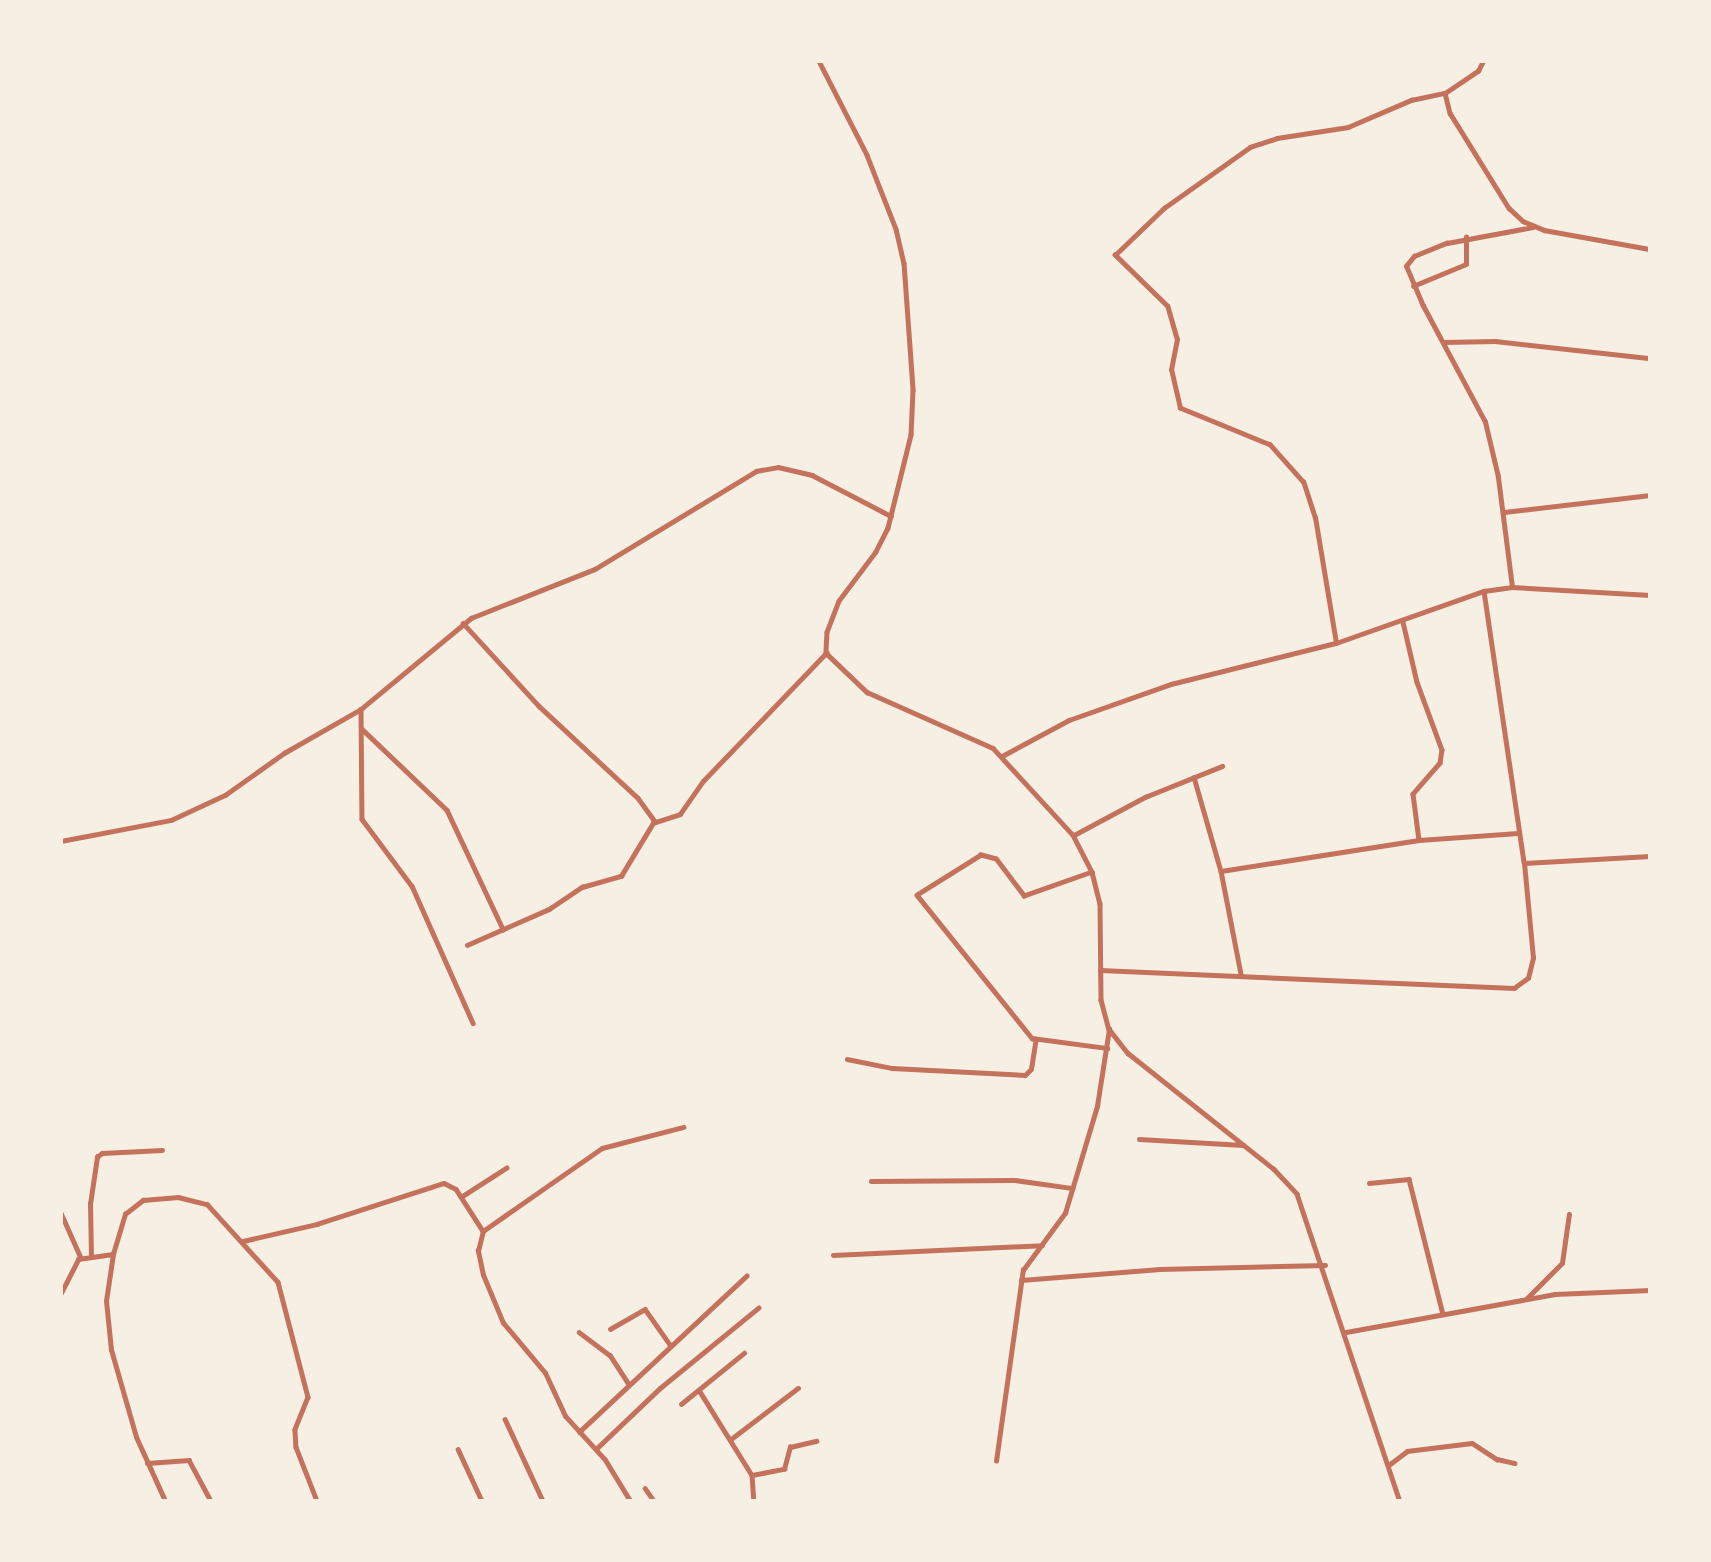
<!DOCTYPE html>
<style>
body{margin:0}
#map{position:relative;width:1711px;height:1562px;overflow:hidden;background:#f6efe4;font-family:"Zilla Slab",serif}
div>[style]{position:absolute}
.minor>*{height:4.5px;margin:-2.25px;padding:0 2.25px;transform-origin:2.25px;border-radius:2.25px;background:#c5725c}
span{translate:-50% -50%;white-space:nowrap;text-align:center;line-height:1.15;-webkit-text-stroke:5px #f6efe4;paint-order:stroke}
.frame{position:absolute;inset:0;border:63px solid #f6efe4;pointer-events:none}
</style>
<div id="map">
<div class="minor">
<div style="left:819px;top:61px;width:106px;rotate:62.9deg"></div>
<div style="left:867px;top:155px;width:79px;rotate:68.6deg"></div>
<div style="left:896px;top:229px;width:35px;rotate:77deg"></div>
<div style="left:904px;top:263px;width:127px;rotate:85.9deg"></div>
<div style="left:913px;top:390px;width:45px;rotate:92.5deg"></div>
<div style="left:911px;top:435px;width:96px;rotate:103.9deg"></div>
<div style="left:888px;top:528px;width:27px;rotate:117deg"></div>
<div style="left:876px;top:552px;width:61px;rotate:127.1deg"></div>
<div style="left:839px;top:601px;width:33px;rotate:111deg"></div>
<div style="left:827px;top:632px;width:21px;rotate:93deg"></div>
<div style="left:826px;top:653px;width:57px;rotate:43.6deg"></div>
<div style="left:867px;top:692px;width:138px;rotate:24deg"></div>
<div style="left:993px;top:748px;width:118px;rotate:47.4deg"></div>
<div style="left:1073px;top:835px;width:42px;rotate:62.8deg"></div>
<div style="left:1092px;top:872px;width:32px;rotate:76deg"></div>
<div style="left:1100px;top:903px;width:97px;rotate:89.4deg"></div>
<div style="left:1101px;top:1000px;width:30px;rotate:75deg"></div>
<div style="left:1109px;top:1029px;width:31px;rotate:52deg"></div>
<div style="left:1128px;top:1053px;width:186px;rotate:38.5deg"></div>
<div style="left:1274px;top:1169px;width:34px;rotate:47deg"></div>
<div style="left:1297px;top:1194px;width:324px;rotate:71.5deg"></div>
<div style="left:1445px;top:93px;width:21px;rotate:76deg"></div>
<div style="left:1450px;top:113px;width:112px;rotate:58.2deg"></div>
<div style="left:1509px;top:208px;width:19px;rotate:43deg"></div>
<div style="left:1523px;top:221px;width:23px;rotate:23deg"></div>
<div style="left:1544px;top:230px;width:108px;rotate:10.2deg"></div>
<div style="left:1413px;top:286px;width:57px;rotate:-22.5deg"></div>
<div style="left:1466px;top:264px;width:27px;rotate:-90deg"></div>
<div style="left:1443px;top:342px;width:52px;rotate:-1.1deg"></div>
<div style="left:1495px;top:341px;width:156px;rotate:6.3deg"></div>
<div style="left:1504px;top:512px;width:147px;rotate:-6.6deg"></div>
<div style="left:1512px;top:587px;width:111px;rotate:-97.3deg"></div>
<div style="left:1498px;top:477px;width:57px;rotate:-103.3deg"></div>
<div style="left:1485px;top:422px;width:132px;rotate:-118.1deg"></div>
<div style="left:1423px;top:306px;width:43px;rotate:-113deg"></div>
<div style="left:1406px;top:266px;width:13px;rotate:-51deg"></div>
<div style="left:1414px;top:256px;width:35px;rotate:-22deg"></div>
<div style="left:1447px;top:243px;width:87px;rotate:-10.5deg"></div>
<div style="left:1484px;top:591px;width:275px;rotate:81.6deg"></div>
<div style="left:1403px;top:622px;width:62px;rotate:76.9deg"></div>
<div style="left:1417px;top:682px;width:72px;rotate:69.8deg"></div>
<div style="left:1442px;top:750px;width:13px;rotate:99deg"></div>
<div style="left:1440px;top:763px;width:41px;rotate:131.1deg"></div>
<div style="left:1413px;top:794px;width:46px;rotate:82.6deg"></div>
<div style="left:463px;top:623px;width:113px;rotate:47.5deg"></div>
<div style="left:539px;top:706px;width:135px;rotate:42.9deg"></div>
<div style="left:638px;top:798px;width:29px;rotate:54deg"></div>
<div style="left:1336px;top:643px;width:127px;rotate:-99.5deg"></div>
<div style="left:1315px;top:518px;width:38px;rotate:-108deg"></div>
<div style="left:1303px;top:482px;width:50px;rotate:-131.7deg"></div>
<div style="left:1270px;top:445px;width:97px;rotate:-157.7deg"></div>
<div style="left:1180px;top:408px;width:39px;rotate:-103deg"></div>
<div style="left:1171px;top:370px;width:31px;rotate:-79deg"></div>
<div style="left:1177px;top:340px;width:35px;rotate:-106deg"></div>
<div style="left:1167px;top:306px;width:73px;rotate:-135.6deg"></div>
<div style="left:1115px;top:255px;width:68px;rotate:-43.8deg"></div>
<div style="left:1164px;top:208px;width:105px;rotate:-35.3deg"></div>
<div style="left:1250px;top:147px;width:28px;rotate:-18deg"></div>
<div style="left:1277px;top:138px;width:72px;rotate:-8.8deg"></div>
<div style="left:1348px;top:127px;width:69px;rotate:-23.2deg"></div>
<div style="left:1411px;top:100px;width:35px;rotate:-12deg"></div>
<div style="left:1445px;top:93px;width:40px;rotate:-34deg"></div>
<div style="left:1478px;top:71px;width:11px;rotate:-63deg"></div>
<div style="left:361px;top:709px;width:110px;rotate:89.5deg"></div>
<div style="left:362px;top:819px;width:84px;rotate:53.3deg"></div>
<div style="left:412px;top:886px;width:150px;rotate:66deg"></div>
<div style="left:362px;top:729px;width:117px;rotate:43.6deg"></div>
<div style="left:447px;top:810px;width:132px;rotate:64.8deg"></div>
<div style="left:1002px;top:756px;width:76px;rotate:-28.2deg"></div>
<div style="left:1069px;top:720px;width:108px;rotate:-19.4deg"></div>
<div style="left:1171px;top:684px;width:170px;rotate:-14deg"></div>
<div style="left:1336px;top:643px;width:157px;rotate:-19.4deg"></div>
<div style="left:1484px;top:591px;width:28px;rotate:-8deg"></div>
<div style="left:1512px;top:587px;width:138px;rotate:3.3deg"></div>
<div style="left:1194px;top:777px;width:98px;rotate:74deg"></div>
<div style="left:1221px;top:871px;width:105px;rotate:79deg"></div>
<div style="left:1074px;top:835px;width:81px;rotate:-28.2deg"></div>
<div style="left:1145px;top:797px;width:83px;rotate:-21.9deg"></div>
<div style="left:61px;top:841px;width:112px;rotate:-10.8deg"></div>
<div style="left:171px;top:820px;width:60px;rotate:-24.8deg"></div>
<div style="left:225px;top:795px;width:72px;rotate:-35.4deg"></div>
<div style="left:284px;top:753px;width:89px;rotate:-29.7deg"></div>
<div style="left:361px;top:709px;width:143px;rotate:-39.6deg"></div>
<div style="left:471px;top:618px;width:133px;rotate:-21.6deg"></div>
<div style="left:595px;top:569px;width:188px;rotate:-31.3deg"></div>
<div style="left:756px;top:471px;width:22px;rotate:-10deg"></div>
<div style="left:778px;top:467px;width:35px;rotate:13deg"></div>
<div style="left:812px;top:475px;width:89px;rotate:27.4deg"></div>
<div style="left:1221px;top:871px;width:200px;rotate:-8.9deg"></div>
<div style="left:1419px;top:840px;width:99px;rotate:-4deg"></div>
<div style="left:1092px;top:872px;width:72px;rotate:160.6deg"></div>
<div style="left:1024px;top:896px;width:46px;rotate:-127.1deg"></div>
<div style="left:996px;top:859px;width:16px;rotate:-165deg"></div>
<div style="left:981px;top:855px;width:75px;rotate:148deg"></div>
<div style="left:917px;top:895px;width:184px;rotate:51.2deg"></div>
<div style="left:1032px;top:1038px;width:76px;rotate:7.6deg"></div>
<div style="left:467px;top:945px;width:90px;rotate:-23.7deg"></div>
<div style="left:549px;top:909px;width:40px;rotate:-34deg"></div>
<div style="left:582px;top:887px;width:41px;rotate:-15.8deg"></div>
<div style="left:621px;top:876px;width:62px;rotate:-58.9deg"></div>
<div style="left:653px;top:823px;width:28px;rotate:-18deg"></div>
<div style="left:680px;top:814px;width:40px;rotate:-55.1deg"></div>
<div style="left:703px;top:781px;width:178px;rotate:-46.1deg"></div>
<div style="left:1100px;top:970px;width:414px;rotate:2.5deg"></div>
<div style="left:1514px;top:988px;width:17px;rotate:-36deg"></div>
<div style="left:1528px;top:978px;width:21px;rotate:-76deg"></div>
<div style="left:1533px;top:958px;width:95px;rotate:-95.4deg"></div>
<div style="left:1524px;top:863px;width:126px;rotate:-3.2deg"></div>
<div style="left:847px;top:1059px;width:46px;rotate:11.3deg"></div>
<div style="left:892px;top:1068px;width:133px;rotate:3deg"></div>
<div style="left:1025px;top:1075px;width:8px;rotate:-45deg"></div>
<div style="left:1031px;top:1069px;width:30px;rotate:-81deg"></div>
<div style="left:1139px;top:1139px;width:104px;rotate:3.3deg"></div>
<div style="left:871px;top:1181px;width:144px;rotate:-0.4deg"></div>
<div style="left:1015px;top:1180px;width:58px;rotate:8deg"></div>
<div style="left:1369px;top:1183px;width:40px;rotate:-5.7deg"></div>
<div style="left:1409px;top:1179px;width:139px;rotate:75.9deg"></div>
<div style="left:461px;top:1197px;width:54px;rotate:-32.8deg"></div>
<div style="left:61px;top:1213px;width:49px;rotate:66deg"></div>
<div style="left:243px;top:1241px;width:76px;rotate:-12.9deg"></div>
<div style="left:317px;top:1224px;width:133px;rotate:-17.9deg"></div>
<div style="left:444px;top:1183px;width:13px;rotate:27deg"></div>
<div style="left:456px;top:1189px;width:50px;rotate:57.3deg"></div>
<div style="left:833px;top:1255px;width:209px;rotate:-2.7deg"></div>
<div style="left:91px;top:1256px;width:52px;rotate:-91.1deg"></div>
<div style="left:90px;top:1204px;width:48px;rotate:-81.5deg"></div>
<div style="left:97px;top:1157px;width:6px;rotate:-39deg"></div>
<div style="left:102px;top:1153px;width:60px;rotate:-2.9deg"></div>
<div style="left:1021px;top:1280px;width:139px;rotate:-4.5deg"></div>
<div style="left:1160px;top:1269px;width:165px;rotate:-1.4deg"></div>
<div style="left:61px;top:1293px;width:38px;rotate:-63deg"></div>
<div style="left:78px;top:1259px;width:35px;rotate:-8deg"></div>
<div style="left:1527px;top:1298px;width:49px;rotate:-45deg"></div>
<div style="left:1562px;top:1263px;width:49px;rotate:-81.9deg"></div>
<div style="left:610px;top:1329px;width:40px;rotate:-29.7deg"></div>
<div style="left:645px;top:1309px;width:45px;rotate:54.9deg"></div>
<div style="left:579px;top:1332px;width:39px;rotate:37deg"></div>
<div style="left:610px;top:1355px;width:35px;rotate:57deg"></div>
<div style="left:1346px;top:1332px;width:212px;rotate:-10.3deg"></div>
<div style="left:1555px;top:1294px;width:95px;rotate:-2.4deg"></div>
<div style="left:699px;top:1390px;width:100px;rotate:58.1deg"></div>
<div style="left:752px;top:1475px;width:26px;rotate:86deg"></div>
<div style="left:681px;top:1404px;width:81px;rotate:-39deg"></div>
<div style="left:505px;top:1419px;width:90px;rotate:65.1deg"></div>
<div style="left:579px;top:1432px;width:229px;rotate:-43deg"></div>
<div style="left:731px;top:1439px;width:84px;rotate:-37.3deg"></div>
<div style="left:458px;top:1449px;width:57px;rotate:65.2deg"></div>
<div style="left:596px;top:1449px;width:88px;rotate:-43.6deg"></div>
<div style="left:660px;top:1388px;width:127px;rotate:-39.2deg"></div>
<div style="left:996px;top:1461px;width:193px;rotate:-82deg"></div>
<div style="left:1023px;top:1270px;width:71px;rotate:-53.6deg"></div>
<div style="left:1065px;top:1213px;width:112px;rotate:-73.3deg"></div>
<div style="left:1097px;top:1106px;width:78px;rotate:-81.1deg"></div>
<div style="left:147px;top:1463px;width:42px;rotate:-4.1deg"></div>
<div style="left:189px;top:1460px;width:47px;rotate:61.8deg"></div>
<div style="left:1390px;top:1464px;width:21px;rotate:-37deg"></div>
<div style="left:1407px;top:1451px;width:65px;rotate:-7deg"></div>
<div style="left:1472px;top:1443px;width:30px;rotate:33deg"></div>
<div style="left:1497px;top:1459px;width:18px;rotate:13deg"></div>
<div style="left:752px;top:1475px;width:33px;rotate:-11deg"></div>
<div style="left:784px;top:1469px;width:23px;rotate:-75deg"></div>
<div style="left:790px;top:1447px;width:27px;rotate:-13deg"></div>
<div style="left:645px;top:1488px;width:16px;rotate:55deg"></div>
<div style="left:165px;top:1501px;width:70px;rotate:-114.4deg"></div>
<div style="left:136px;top:1437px;width:91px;rotate:-106deg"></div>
<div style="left:111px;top:1350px;width:49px;rotate:-95.8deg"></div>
<div style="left:106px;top:1301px;width:48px;rotate:-81.5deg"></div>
<div style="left:113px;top:1254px;width:42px;rotate:-73.3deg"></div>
<div style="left:125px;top:1214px;width:23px;rotate:-38deg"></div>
<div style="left:143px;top:1200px;width:35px;rotate:-5deg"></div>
<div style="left:178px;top:1197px;width:30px;rotate:14deg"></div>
<div style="left:207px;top:1204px;width:105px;rotate:47.7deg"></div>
<div style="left:278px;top:1282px;width:119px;rotate:75.4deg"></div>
<div style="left:308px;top:1397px;width:35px;rotate:112deg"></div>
<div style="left:295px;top:1430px;width:17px;rotate:87deg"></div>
<div style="left:296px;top:1447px;width:58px;rotate:68.7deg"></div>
<div style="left:630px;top:1501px;width:48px;rotate:-121.4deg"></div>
<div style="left:605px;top:1460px;width:59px;rotate:-132.3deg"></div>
<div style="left:565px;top:1416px;width:47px;rotate:-114.9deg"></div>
<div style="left:545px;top:1373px;width:65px;rotate:-130deg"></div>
<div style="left:503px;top:1323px;width:52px;rotate:-112.6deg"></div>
<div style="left:483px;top:1275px;width:25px;rotate:-102deg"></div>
<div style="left:478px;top:1251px;width:21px;rotate:-76deg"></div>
<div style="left:483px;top:1231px;width:145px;rotate:-34.9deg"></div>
<div style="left:602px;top:1148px;width:84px;rotate:-14.5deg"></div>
<div style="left:1649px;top:1501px;width:1px"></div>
</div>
<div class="frame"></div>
</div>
